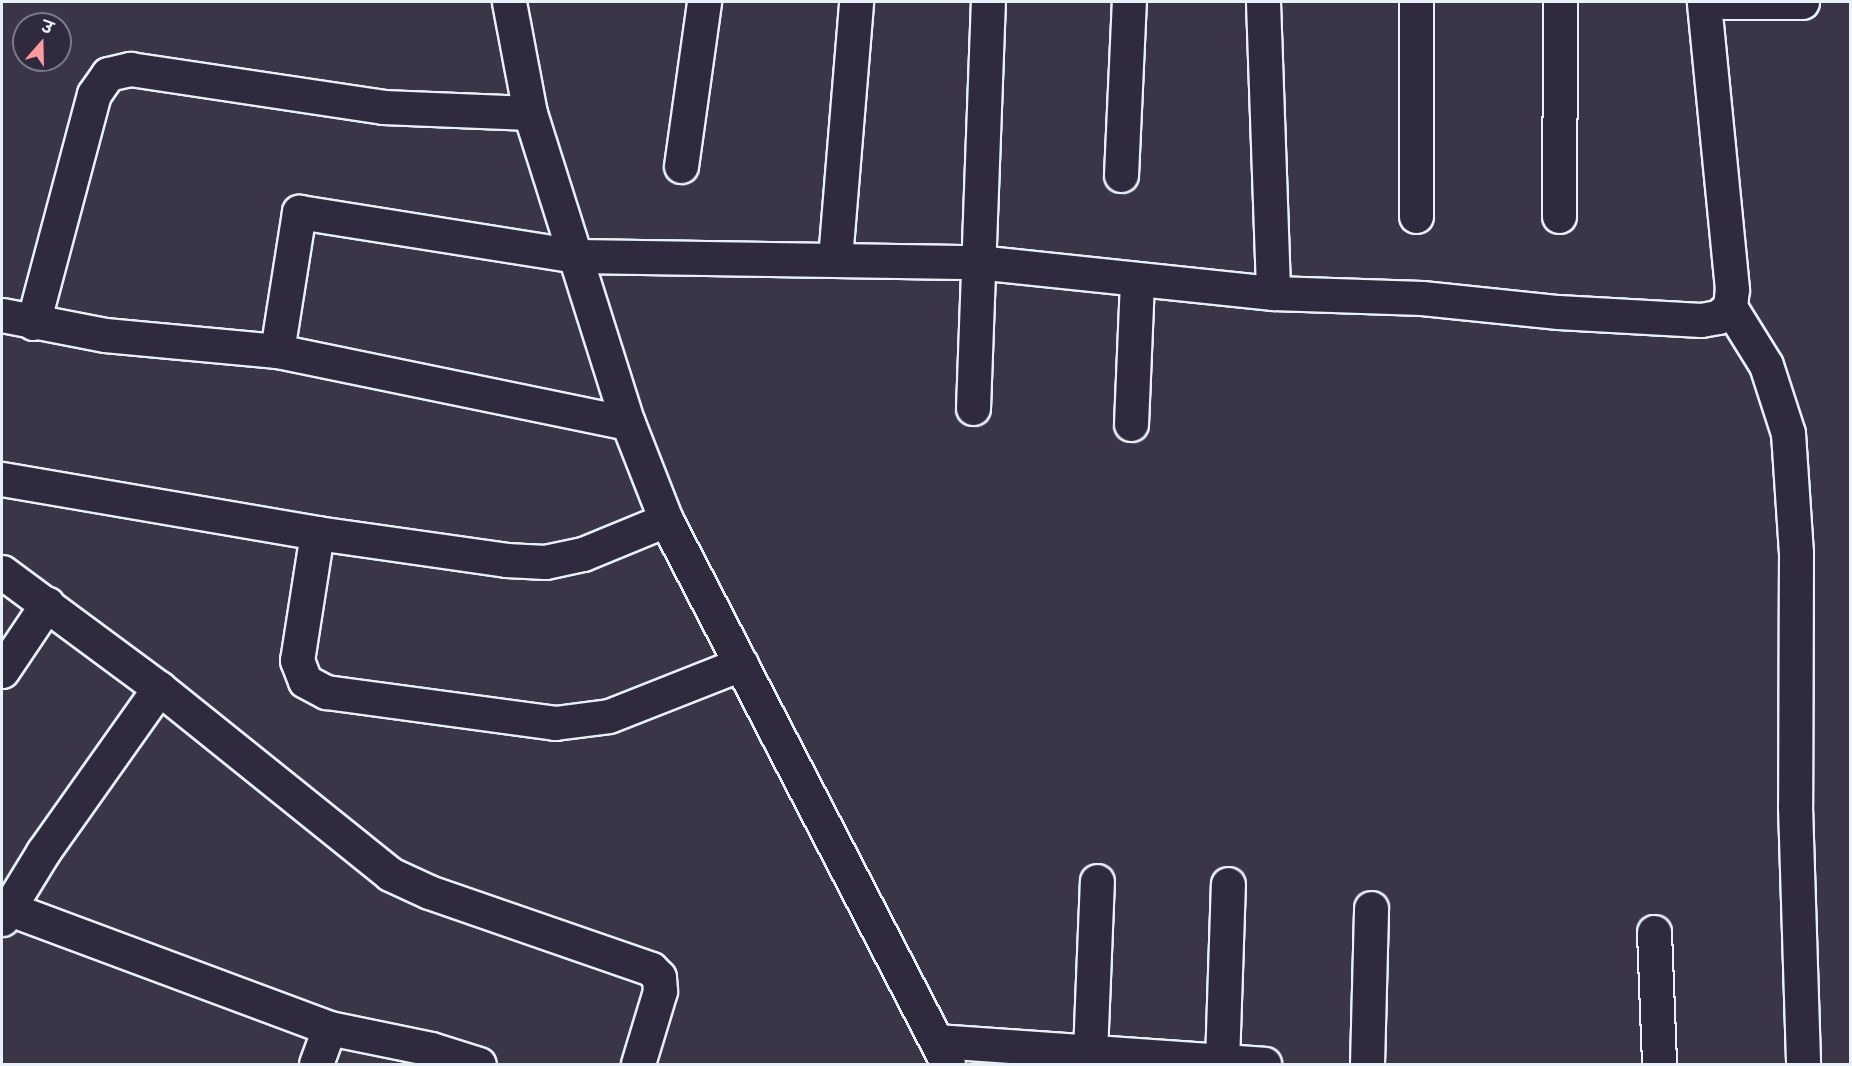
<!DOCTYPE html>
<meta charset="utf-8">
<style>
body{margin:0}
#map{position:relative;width:1852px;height:1066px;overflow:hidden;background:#3a3648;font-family:Delius,"Playpen Sans Deva",sans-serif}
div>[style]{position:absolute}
.roads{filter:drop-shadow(2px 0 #e8f1f8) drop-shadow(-2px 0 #e8f1f8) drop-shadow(0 2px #e8f1f8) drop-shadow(0 -2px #e8f1f8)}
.street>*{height:33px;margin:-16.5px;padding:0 16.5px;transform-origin:16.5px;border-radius:16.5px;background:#2f2a3d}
.secondary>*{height:33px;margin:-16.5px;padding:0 16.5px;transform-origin:16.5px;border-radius:16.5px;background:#2f2a3d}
span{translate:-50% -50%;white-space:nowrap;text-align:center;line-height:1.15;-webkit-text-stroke:5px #2f2a3d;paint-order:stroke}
.frame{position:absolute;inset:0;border:3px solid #e8f1f8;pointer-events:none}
.north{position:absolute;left:12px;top:12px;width:60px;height:60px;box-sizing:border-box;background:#2f2a3d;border:2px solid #797a88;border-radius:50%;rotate:20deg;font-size:16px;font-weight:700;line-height:24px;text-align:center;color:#e8f1f8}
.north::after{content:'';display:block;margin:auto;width:21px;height:27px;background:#ff9aa2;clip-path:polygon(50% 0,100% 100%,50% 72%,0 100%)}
</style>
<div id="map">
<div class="roads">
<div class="street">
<div style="left:1263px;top:2px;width:291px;rotate:88deg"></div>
<div style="left:1416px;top:2px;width:214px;rotate:90deg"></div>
<div style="left:1725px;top:2px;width:77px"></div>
<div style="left:681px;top:166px;width:166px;rotate:-82deg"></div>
<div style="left:1121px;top:175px;width:173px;rotate:-87.4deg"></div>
<div style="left:1559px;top:216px;width:214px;rotate:-89.7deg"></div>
<div style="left:835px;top:259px;width:258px;rotate:-85.3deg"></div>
<div style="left:1730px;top:307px;width:68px;rotate:58.2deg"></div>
<div style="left:1766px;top:365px;width:71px;rotate:72.1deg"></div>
<div style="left:1788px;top:433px;width:119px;rotate:86.2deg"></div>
<div style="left:1796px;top:552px;width:254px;rotate:90.2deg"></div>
<div style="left:1795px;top:806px;width:258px;rotate:88.2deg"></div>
<div style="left:2px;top:315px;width:105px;rotate:11deg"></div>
<div style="left:105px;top:335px;width:173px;rotate:5.3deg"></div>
<div style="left:277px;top:351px;width:358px;rotate:11.6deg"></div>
<div style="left:33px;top:323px;width:237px;rotate:-75.1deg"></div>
<div style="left:94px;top:94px;width:24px;rotate:-55deg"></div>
<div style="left:108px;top:74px;width:23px;rotate:-13deg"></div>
<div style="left:130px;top:69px;width:256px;rotate:8.5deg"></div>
<div style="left:383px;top:107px;width:147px;rotate:2.3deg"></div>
<div style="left:277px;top:351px;width:141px;rotate:-81deg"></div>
<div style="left:299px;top:212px;width:282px;rotate:9deg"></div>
<div style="left:578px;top:256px;width:399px;rotate:0.9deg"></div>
<div style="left:977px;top:262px;width:298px;rotate:6deg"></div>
<div style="left:1273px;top:293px;width:149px;rotate:1.9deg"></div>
<div style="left:1422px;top:298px;width:137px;rotate:5.9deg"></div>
<div style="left:1558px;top:312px;width:143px;rotate:3.2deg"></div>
<div style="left:1701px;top:320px;width:17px;rotate:-10deg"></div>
<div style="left:1718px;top:317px;width:16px;rotate:-40deg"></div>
<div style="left:1730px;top:307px;width:18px;rotate:-84deg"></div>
<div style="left:1732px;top:289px;width:288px;rotate:-95.6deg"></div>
<div style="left:973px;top:408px;width:406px;rotate:-87.9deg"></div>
<div style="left:1131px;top:424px;width:144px;rotate:-87.6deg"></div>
<div style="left:2px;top:479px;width:320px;rotate:9.7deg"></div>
<div style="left:317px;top:533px;width:191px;rotate:8.1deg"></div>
<div style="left:506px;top:560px;width:39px;rotate:3deg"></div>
<div style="left:545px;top:562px;width:39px;rotate:-12deg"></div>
<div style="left:583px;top:554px;width:90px;rotate:-22.3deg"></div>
<div style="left:317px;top:533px;width:129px;rotate:98.9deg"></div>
<div style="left:297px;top:660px;width:22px;rotate:69deg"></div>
<div style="left:305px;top:681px;width:24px;rotate:28deg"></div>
<div style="left:326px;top:692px;width:231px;rotate:7.7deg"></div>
<div style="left:555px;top:723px;width:54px;rotate:-7.4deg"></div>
<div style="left:609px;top:716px;width:142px;rotate:-21.5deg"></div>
<div style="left:2px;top:572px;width:195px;rotate:36.5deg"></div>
<div style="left:159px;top:688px;width:297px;rotate:38.8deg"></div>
<div style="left:390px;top:874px;width:43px;rotate:24.8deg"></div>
<div style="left:429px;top:892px;width:235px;rotate:19.1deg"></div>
<div style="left:651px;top:969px;width:11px;rotate:45deg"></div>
<div style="left:659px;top:977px;width:14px;rotate:86deg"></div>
<div style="left:660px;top:991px;width:76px;rotate:106.8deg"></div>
<div style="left:2px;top:671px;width:81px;rotate:-56.1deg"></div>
<div style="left:7px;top:908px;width:344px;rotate:20.4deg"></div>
<div style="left:329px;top:1028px;width:104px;rotate:11.6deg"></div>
<div style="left:431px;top:1049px;width:50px;rotate:17.4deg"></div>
<div style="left:2px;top:919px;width:79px;rotate:-58.5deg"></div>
<div style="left:43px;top:852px;width:201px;rotate:-54.7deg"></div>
<div style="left:1654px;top:932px;width:132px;rotate:87.8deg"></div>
<div style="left:938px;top:1041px;width:327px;rotate:4deg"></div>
<div style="left:1090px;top:1053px;width:172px;rotate:-87.7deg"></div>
<div style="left:1222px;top:1062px;width:178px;rotate:-88.1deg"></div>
<div style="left:316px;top:1064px;width:38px;rotate:-70deg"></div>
<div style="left:1367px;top:1064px;width:156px;rotate:-88.5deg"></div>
</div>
<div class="secondary">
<div style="left:509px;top:2px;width:113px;rotate:79.3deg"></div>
<div style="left:530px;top:113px;width:325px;rotate:72.5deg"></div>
<div style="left:628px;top:423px;width:104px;rotate:68.6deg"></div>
<div style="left:666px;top:520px;width:613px;rotate:62.6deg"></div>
</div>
</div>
<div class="frame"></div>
<div class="north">उ</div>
</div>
